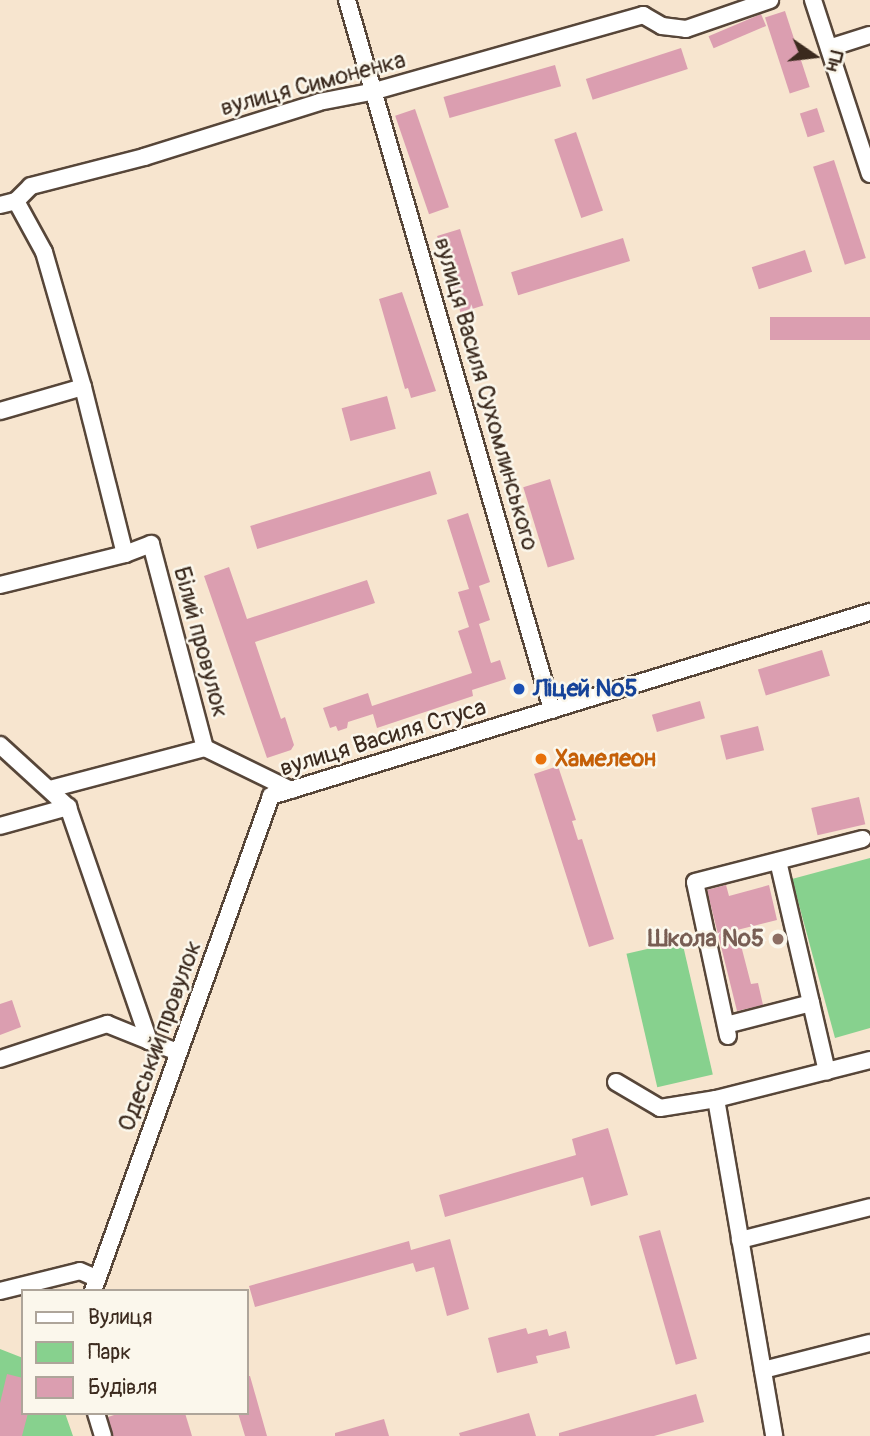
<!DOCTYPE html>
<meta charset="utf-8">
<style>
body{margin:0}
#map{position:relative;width:870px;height:1436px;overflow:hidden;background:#f7e5cf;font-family:Pangolin,sans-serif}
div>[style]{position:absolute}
.green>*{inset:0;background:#87d18e;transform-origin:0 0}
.building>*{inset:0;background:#db9eb0;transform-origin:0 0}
.roads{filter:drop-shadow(2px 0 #574639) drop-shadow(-2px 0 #574639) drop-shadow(0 2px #574639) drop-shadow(0 -2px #574639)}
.minor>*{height:16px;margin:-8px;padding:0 8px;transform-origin:8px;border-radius:8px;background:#fff}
.dots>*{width:19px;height:19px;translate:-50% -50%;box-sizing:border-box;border:4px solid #fbf7ec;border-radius:50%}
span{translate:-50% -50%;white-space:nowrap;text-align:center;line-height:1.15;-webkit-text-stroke:5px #fbf7ec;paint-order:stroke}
.street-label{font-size:24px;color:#3b2a1e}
.transit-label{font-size:24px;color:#164399;font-weight:700}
.left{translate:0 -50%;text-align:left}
.food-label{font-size:24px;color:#c56008;font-weight:700}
.education-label{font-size:24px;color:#785e54;font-weight:700}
.right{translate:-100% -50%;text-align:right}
.legend{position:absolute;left:21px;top:1289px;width:228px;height:126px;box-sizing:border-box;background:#fbf7ec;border:2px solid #aea59a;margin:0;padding:9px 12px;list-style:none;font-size:21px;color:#3b2a1e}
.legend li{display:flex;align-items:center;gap:14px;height:35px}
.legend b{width:35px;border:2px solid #aea59a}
.north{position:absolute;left:779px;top:21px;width:70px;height:70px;-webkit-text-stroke:5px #fbf7ec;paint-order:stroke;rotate:104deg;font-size:19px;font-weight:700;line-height:28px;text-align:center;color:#3b2a1e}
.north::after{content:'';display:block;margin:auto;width:24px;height:32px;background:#3b2a1e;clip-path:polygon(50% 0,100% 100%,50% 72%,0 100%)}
</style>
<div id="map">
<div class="green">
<div style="clip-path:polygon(870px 858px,870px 1028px,835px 1038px,792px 879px)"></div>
<div style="left:682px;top:941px;width:137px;height:57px;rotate:77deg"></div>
<div style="clip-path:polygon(0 1349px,23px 1358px,23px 1413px,65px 1413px,73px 1436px,0 1436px)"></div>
</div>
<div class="building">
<div style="left:785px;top:11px;width:80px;height:21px;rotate:72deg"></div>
<div style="left:761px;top:14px;width:13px;height:57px;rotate:67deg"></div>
<div style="left:681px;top:48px;width:22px;height:100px;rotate:72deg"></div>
<div style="left:555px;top:65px;width:22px;height:116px;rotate:74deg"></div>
<div style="left:817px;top:108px;width:25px;height:18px;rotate:72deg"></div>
<div style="left:415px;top:109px;width:104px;height:21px;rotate:71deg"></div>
<div style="left:576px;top:132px;width:83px;height:23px;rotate:71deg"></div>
<div style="left:834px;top:160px;width:103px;height:22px;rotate:72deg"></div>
<div style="left:460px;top:229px;width:80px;height:24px;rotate:73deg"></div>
<div style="left:623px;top:238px;width:24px;height:117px;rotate:73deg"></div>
<div style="left:805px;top:250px;width:23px;height:56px;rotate:72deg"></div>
<div style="clip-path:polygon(402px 292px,436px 391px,411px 398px,408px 388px,405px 389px,379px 299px)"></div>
<div style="left:870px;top:317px;width:23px;height:100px;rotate:90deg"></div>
<div style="left:387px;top:396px;width:34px;height:47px;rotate:75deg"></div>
<div style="left:430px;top:471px;width:24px;height:188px;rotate:73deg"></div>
<div style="left:550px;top:479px;width:84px;height:28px;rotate:73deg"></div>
<div style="clip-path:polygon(468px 513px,490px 582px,479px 586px,490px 620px,479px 624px,491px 663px,500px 660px,506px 679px,472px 690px,473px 696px,377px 728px,373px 714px,348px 722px,347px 728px,338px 731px,336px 726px,330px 728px,323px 708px,368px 693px,372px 706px,472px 673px,458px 631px,469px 627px,458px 592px,469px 589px,447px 520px)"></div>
<div style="clip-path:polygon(229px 567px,247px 619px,367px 580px,375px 603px,255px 642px,281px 719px,285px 717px,294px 745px,291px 750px,267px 758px,204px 576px)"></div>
<div style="left:822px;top:650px;width:27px;height:67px;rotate:73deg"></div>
<div style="left:700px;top:701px;width:18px;height:50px;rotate:74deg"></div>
<div style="left:758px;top:726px;width:25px;height:39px;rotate:76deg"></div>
<div style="clip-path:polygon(558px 766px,576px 820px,572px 821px,578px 840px,582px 839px,614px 939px,589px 947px,534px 774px)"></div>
<div style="left:859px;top:797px;width:28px;height:49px;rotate:77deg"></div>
<div style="clip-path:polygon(726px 885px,729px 896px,769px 885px,777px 920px,737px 930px,751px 984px,758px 983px,763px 1005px,737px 1011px,707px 890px)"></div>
<div style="clip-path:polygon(12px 1000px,21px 1027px,0 1035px,0 1004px)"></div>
<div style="clip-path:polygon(608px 1128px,628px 1195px,591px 1206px,583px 1177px,445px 1217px,439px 1195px,576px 1155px,572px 1139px)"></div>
<div style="left:660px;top:1230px;width:134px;height:22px;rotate:74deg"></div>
<div style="clip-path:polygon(450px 1239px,469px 1309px,447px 1316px,434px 1267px,416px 1272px,413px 1263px,255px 1307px,249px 1286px,409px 1241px,411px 1250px)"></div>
<div style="clip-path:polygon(526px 1328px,528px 1334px,547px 1329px,549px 1336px,566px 1331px,570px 1348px,536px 1356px,538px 1363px,497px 1373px,488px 1338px)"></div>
<div style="clip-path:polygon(7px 1374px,23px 1378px,23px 1413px,28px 1413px,22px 1436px,0 1436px,0 1403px)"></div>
<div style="clip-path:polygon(247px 1376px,250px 1376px,267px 1436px,245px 1436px,238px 1413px,247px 1413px)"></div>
<div style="clip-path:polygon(696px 1394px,704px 1422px,654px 1436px,559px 1436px,559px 1433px)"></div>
<div style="clip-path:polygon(120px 1413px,185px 1413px,192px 1436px,113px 1436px,108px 1417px)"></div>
<div style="clip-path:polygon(529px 1413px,536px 1436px,460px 1436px,459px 1433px)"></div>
<div style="clip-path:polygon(384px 1419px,389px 1436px,335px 1436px,335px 1433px)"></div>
</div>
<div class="roads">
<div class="minor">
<div style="left:347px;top:0;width:739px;rotate:73.89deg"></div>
<div style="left:813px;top:0;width:183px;rotate:71.9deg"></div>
<div style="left:829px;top:48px;width:43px;rotate:-17.6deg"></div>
<div style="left:16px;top:201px;width:58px;rotate:61.2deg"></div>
<div style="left:44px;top:252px;width:141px;rotate:73.9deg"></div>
<div style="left:83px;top:387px;width:172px;rotate:75.9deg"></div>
<div style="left:0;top:205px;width:16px;rotate:-14deg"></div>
<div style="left:16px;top:201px;width:21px;rotate:-45deg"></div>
<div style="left:31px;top:186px;width:117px;rotate:-14.4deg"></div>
<div style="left:144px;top:157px;width:183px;rotate:-17.4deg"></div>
<div style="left:319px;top:102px;width:57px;rotate:-11.1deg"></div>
<div style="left:375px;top:91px;width:279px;rotate:-15.8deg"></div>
<div style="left:643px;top:15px;width:22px;rotate:30deg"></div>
<div style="left:662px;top:26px;width:24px;rotate:7deg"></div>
<div style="left:686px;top:29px;width:89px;rotate:-19deg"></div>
<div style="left:0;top:411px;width:86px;rotate:-16.1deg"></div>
<div style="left:0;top:585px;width:129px;rotate:-13.9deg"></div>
<div style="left:125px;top:554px;width:28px;rotate:-21deg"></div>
<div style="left:151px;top:544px;width:211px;rotate:75.2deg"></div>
<div style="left:0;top:745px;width:92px;rotate:42.4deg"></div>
<div style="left:68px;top:807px;width:248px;rotate:70.9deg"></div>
<div style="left:149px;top:1041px;width:31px;rotate:21deg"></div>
<div style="left:205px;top:748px;width:96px;rotate:26deg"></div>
<div style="left:50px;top:789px;width:160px;rotate:-14.8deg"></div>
<div style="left:0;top:826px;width:71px;rotate:-15.6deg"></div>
<div style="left:778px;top:861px;width:216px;rotate:76.9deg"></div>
<div style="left:726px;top:1025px;width:88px;rotate:-14.5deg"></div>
<div style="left:728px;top:1036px;width:157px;rotate:-102.1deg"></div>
<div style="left:695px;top:882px;width:173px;rotate:-14.4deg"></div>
<div style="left:0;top:1059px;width:113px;rotate:-18.1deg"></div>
<div style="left:107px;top:1024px;width:45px;rotate:22deg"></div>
<div style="left:616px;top:1082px;width:51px;rotate:30.6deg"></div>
<div style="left:660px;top:1108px;width:57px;rotate:-9.1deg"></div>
<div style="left:716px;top:1099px;width:159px;rotate:-14.2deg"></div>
<div style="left:716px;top:1099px;width:342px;rotate:80.2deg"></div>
<div style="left:740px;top:1240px;width:134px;rotate:-14.2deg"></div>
<div style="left:0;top:1291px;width:82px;rotate:-14deg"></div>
<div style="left:80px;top:1271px;width:17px;rotate:24deg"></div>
<div style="left:93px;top:1291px;width:526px;rotate:-70.22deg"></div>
<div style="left:271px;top:796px;width:627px;rotate:-17.08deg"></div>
<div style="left:763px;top:1370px;width:110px;rotate:-14.2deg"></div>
<div style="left:96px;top:1413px;width:24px;rotate:73deg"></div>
</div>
</div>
<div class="dots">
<div style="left:519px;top:689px;background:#1a4fb4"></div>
<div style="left:541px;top:759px;background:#e8710a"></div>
<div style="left:778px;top:939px;background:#8d6e63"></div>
</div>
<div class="street-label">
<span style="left:313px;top:84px;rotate:-15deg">вулиця Симоненка</span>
<span style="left:486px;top:394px;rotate:74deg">вулиця Василя Сухомлинського</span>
<span style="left:201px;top:642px;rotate:75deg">Білий провулок</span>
<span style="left:383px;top:738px;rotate:-17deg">вулиця Василя Стуса</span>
<span style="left:160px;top:1036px;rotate:-70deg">Одеський провулок</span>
</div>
<div class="transit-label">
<span class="left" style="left:533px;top:689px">Ліцей №5</span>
</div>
<div class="food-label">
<span class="left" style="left:555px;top:759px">Хамелеон</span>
</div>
<div class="education-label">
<span class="right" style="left:764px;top:939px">Школа №5</span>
</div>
<ul class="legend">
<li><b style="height:9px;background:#fff"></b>Вулиця</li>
<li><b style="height:19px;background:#87d18e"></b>Парк</li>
<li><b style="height:19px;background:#db9eb0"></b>Будівля</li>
</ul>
<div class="north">Пн</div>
</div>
